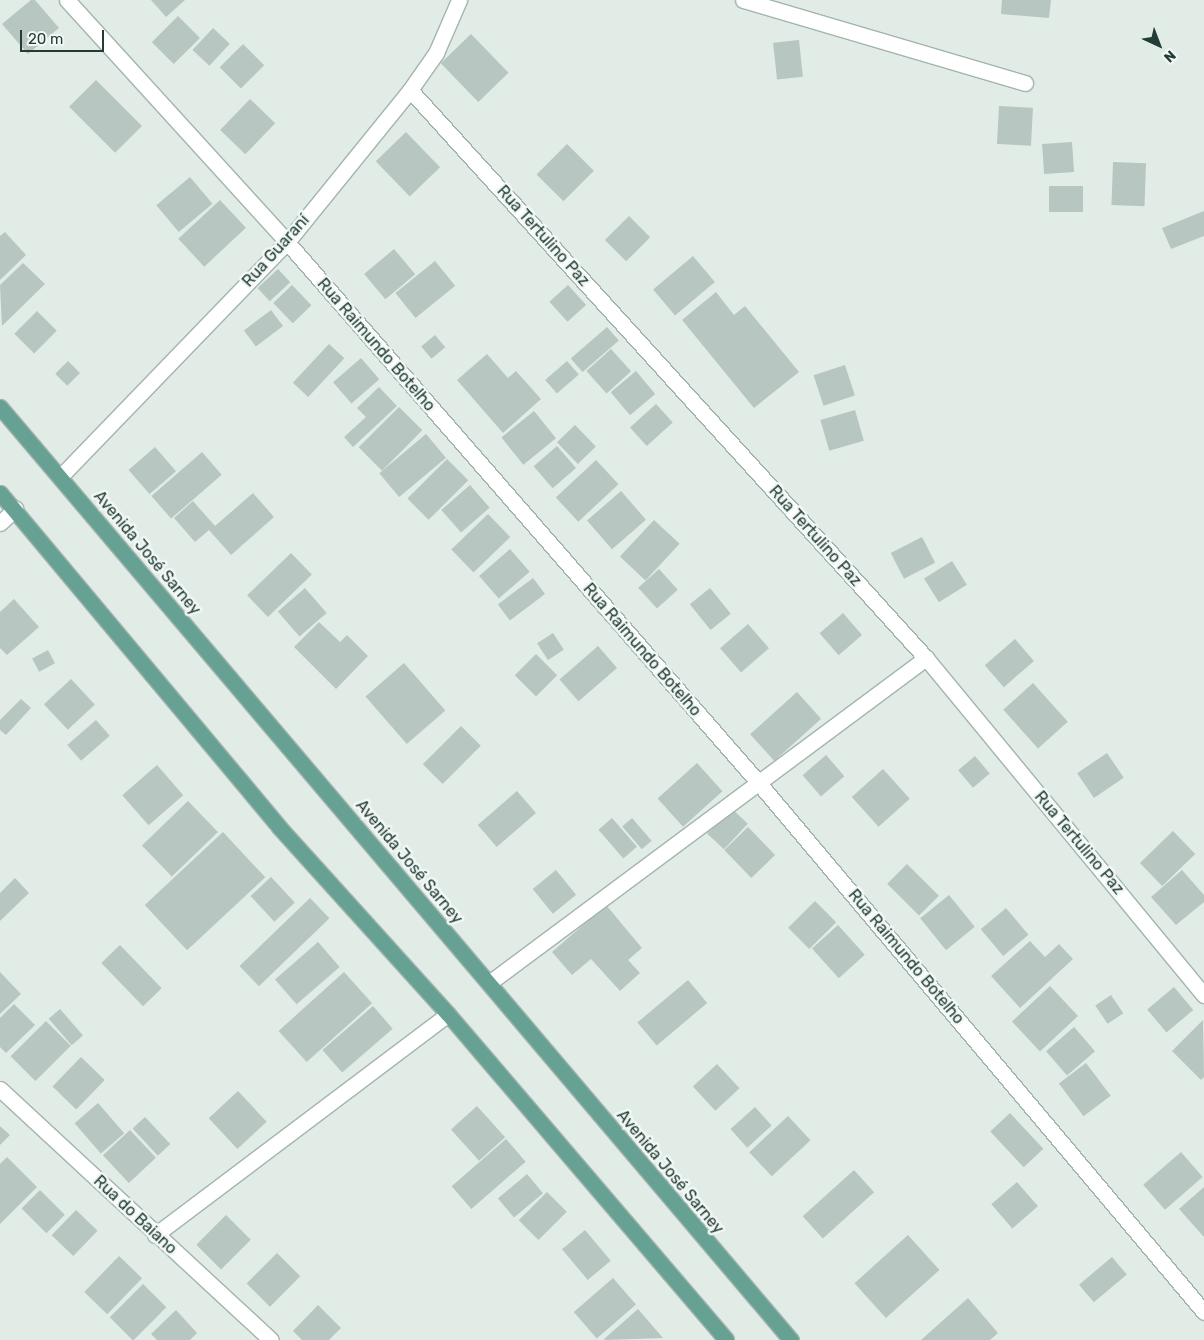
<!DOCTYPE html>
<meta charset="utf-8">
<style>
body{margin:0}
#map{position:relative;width:1204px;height:1340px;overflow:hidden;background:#e1ece7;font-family:Rubik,sans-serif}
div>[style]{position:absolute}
.building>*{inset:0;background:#b7c6c0;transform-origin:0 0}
.roads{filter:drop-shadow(1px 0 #a4b4ae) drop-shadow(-1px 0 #a4b4ae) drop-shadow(0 1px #a4b4ae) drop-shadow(0 -1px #a4b4ae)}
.minor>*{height:15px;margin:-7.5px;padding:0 7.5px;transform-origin:7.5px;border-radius:7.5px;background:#fff}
.major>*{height:15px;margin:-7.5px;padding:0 7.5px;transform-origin:7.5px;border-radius:7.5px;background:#66a193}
span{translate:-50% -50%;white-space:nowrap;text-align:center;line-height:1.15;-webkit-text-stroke:5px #f2f8f5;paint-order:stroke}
.street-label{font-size:16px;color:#223c36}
.north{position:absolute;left:1134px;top:20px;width:50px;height:50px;-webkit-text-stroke:4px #f2f8f5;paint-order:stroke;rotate:137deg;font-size:14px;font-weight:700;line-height:20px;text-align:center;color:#223c36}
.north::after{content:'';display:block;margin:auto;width:18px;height:22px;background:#223c36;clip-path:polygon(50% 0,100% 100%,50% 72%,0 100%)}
.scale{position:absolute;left:20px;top:30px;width:84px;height:22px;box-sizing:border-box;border:2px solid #223c36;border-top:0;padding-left:6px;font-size:15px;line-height:18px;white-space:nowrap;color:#223c36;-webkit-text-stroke:4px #f2f8f5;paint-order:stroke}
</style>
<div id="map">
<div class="building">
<div style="clip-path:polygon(31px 0,35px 0,59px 28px,28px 54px,2px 24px)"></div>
<div style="clip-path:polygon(151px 0,185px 0,166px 17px)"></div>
<div style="clip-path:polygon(1002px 0,1051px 0,1049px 18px,1001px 14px)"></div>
<div style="left:178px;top:16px;width:31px;height:37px;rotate:45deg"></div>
<div style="left:213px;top:28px;width:23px;height:30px;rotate:43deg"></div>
<div style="left:471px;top:34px;width:54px;height:42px;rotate:46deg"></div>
<div style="left:799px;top:40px;width:37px;height:26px;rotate:84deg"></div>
<div style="left:243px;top:44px;width:30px;height:33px;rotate:45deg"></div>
<div style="left:96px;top:80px;width:65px;height:38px;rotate:45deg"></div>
<div style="left:250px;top:99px;width:35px;height:43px;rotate:44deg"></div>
<div style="left:999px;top:106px;width:34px;height:38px;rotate:3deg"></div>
<div style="left:406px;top:132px;width:49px;height:42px;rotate:46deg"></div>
<div style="left:1072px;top:142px;width:30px;height:30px;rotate:86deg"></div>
<div style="left:567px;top:144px;width:38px;height:43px;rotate:45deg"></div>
<div style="left:1113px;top:162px;width:33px;height:43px;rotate:2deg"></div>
<div style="left:190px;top:177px;width:35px;height:44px;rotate:50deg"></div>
<div style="left:1049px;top:186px;width:34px;height:26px"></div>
<div style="left:220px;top:200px;width:38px;height:57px;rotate:47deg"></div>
<div style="clip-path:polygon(1204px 211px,1204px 236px,1171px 249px,1162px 228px)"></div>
<div style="left:629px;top:216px;width:30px;height:34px;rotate:45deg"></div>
<div style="clip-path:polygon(5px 232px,26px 255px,0 280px,0 236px)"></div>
<div style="left:394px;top:249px;width:33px;height:39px;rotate:50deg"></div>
<div style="left:693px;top:256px;width:34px;height:52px;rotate:50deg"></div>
<div style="left:435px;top:261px;width:32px;height:51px;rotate:51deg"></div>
<div style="clip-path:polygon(23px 263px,45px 284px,2px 326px,0 285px)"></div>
<div style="left:278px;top:269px;width:18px;height:28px;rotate:47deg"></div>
<div style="left:292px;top:285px;width:28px;height:26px;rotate:46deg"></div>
<div style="left:568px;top:285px;width:27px;height:25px;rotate:48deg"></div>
<div style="clip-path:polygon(716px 292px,734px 315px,745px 306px,799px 372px,754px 408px,682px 320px)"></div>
<div style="left:271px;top:310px;width:20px;height:34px;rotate:53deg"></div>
<div style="left:37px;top:311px;width:28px;height:32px;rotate:45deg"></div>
<div style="left:607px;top:327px;width:18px;height:48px;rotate:49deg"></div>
<div style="left:435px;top:335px;width:16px;height:18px;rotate:50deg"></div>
<div style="left:329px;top:344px;width:21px;height:53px;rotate:43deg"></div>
<div style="left:611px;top:349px;width:30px;height:33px;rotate:48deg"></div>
<div style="clip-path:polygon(487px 354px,508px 378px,516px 371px,541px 399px,503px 433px,457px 380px)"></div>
<div style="left:361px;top:358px;width:28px;height:37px;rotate:49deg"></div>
<div style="left:68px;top:361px;width:17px;height:18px;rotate:45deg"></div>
<div style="left:567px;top:361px;width:18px;height:29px;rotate:49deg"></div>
<div style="left:845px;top:365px;width:32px;height:33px;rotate:72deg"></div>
<div style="left:636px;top:371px;width:30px;height:33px;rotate:50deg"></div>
<div style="clip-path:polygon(379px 387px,397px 406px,353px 447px,344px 437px,366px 417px,357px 408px)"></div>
<div style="left:656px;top:404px;width:25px;height:35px;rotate:48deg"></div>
<div style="left:399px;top:407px;width:33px;height:57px;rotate:45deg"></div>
<div style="left:855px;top:410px;width:32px;height:36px;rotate:74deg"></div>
<div style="left:534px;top:411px;width:35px;height:42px;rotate:51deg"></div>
<div style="left:575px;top:425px;width:30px;height:25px;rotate:46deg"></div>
<div style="left:426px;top:434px;width:31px;height:61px;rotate:50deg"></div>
<div style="left:557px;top:446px;width:29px;height:31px;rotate:49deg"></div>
<div style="left:155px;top:447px;width:32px;height:35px;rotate:49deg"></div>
<div style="left:202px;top:452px;width:30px;height:67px;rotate:49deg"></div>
<div style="left:447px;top:459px;width:30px;height:56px;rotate:45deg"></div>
<div style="left:596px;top:460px;width:33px;height:55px;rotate:47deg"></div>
<div style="left:470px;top:485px;width:30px;height:38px;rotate:49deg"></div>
<div style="left:621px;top:491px;width:38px;height:45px;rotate:49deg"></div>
<div style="clip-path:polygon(253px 493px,274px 517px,231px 555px,209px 530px,195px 542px,174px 518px,193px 501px,215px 526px)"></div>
<div style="left:488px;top:514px;width:32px;height:51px;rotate:46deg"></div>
<div style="left:654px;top:520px;width:35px;height:50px;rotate:43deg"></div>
<div style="left:922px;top:537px;width:29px;height:35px;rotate:63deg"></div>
<div style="left:510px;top:549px;width:30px;height:41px;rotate:49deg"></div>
<div style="left:291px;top:553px;width:30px;height:61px;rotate:46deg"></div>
<div style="left:952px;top:561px;width:28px;height:33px;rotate:58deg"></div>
<div style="left:659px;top:569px;width:28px;height:28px;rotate:48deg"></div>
<div style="left:533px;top:578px;width:20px;height:44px;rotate:53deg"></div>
<div style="left:305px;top:588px;width:33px;height:36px;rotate:49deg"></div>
<div style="left:710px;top:588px;width:33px;height:26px;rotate:51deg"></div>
<div style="clip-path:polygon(14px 599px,39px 627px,7px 655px,0 648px,0 612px)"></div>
<div style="left:843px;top:613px;width:29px;height:31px;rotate:49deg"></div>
<div style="clip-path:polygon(319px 622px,340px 642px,347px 635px,368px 656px,336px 689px,294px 647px)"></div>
<div style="left:748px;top:624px;width:32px;height:37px;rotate:49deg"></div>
<div style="left:553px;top:633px;width:20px;height:19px;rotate:57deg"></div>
<div style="left:1015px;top:639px;width:29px;height:40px;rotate:49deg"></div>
<div style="left:598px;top:646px;width:29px;height:51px;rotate:49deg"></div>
<div style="left:48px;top:650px;width:15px;height:18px;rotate:62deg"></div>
<div style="left:536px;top:654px;width:30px;height:30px;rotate:45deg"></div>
<div style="left:404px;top:663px;width:63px;height:51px;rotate:49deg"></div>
<div style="left:71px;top:679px;width:35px;height:37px;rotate:47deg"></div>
<div style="left:1033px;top:683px;width:52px;height:40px;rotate:48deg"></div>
<div style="left:797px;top:692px;width:36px;height:63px;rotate:48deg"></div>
<div style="clip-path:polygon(21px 699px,31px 708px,6px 735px,0 730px,0 720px)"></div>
<div style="left:96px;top:720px;width:21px;height:38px;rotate:49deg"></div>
<div style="left:461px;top:726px;width:28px;height:54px;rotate:45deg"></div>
<div style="left:1107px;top:753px;width:30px;height:36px;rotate:56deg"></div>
<div style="left:826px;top:755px;width:28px;height:31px;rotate:49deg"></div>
<div style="left:975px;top:756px;width:23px;height:22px;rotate:50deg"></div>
<div style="left:697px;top:763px;width:38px;height:53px;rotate:48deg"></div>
<div style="left:157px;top:765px;width:40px;height:46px;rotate:49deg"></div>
<div style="left:883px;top:769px;width:40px;height:42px;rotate:48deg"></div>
<div style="left:517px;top:791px;width:29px;height:52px;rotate:49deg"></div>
<div style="left:188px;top:801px;width:43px;height:64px;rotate:46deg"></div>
<div style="left:731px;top:808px;width:23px;height:35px;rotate:43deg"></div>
<div style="left:612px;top:818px;width:38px;height:18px;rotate:49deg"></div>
<div style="left:632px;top:818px;width:30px;height:13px;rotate:49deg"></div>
<div style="left:748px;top:827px;width:39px;height:33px;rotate:46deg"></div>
<div style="left:1173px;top:831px;width:32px;height:46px;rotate:46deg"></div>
<div style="left:223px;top:832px;width:62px;height:107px;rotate:47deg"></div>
<div style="left:907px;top:864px;width:45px;height:28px;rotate:45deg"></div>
<div style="left:556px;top:870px;width:32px;height:30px;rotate:51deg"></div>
<div style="clip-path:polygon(1182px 870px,1204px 895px,1204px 902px,1176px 925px,1151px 897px)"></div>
<div style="left:271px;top:877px;width:35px;height:28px;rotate:47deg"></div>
<div style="clip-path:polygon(15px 878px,29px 893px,0 921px,0 893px)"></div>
<div style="left:949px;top:895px;width:41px;height:37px;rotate:51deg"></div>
<div style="left:310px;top:898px;width:28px;height:98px;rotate:46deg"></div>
<div style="left:815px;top:901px;width:30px;height:38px;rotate:45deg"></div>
<div style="clip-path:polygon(606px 905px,642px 948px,628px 960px,640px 973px,620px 991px,591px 959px,572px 975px,552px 952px)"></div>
<div style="left:1006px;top:908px;width:35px;height:33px;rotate:50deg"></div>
<div style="left:838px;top:925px;width:40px;height:35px;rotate:48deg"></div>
<div style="clip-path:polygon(1030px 941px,1045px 957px,1059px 944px,1073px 959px,1020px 1008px,991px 976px)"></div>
<div style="left:318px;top:942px;width:33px;height:57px;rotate:49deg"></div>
<div style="left:120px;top:945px;width:60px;height:26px;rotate:46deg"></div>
<div style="clip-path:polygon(0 972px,21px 994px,0 1014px)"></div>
<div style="left:344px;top:972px;width:42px;height:88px;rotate:48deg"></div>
<div style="left:688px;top:980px;width:30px;height:66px;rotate:50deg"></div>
<div style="left:1050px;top:986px;width:41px;height:52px;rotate:47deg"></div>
<div style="left:1174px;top:987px;width:30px;height:35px;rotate:50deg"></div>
<div style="left:1111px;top:995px;width:22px;height:19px;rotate:56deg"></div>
<div style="clip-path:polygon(14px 1004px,35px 1025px,6px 1053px,0 1047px,0 1018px)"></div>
<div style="left:373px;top:1006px;width:30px;height:67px;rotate:49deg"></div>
<div style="left:60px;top:1009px;width:35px;height:15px;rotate:49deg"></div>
<div style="clip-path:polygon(1203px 1020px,1204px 1077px,1201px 1080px,1172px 1051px)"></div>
<div style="left:46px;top:1021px;width:35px;height:50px;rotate:45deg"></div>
<div style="left:1074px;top:1027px;width:32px;height:37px;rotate:49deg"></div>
<div style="left:81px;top:1057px;width:33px;height:41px;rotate:44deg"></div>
<div style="left:1086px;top:1063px;width:41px;height:34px;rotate:53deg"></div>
<div style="left:717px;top:1064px;width:33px;height:33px;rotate:47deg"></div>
<div style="left:238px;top:1091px;width:42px;height:40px;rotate:47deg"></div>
<div style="left:98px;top:1103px;width:40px;height:31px;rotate:49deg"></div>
<div style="left:477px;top:1106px;width:42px;height:35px;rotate:48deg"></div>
<div style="left:755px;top:1107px;width:25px;height:33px;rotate:48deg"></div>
<div style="left:1010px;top:1113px;width:49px;height:27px;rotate:47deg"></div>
<div style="left:788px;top:1116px;width:33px;height:53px;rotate:47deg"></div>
<div style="left:145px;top:1117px;width:37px;height:17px;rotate:47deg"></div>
<div style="clip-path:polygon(0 1126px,10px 1135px,0 1145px)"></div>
<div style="left:130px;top:1130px;width:38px;height:37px;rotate:47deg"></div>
<div style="left:506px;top:1139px;width:30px;height:72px;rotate:49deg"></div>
<div style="left:1181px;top:1152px;width:33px;height:50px;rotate:49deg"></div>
<div style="clip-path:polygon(7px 1157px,37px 1187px,0 1224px,0 1164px)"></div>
<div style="left:854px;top:1170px;width:30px;height:69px;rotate:48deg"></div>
<div style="left:527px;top:1174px;width:25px;height:38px;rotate:50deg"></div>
<div style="left:1017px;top:1182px;width:32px;height:34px;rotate:49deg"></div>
<div style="clip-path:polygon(1204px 1187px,1204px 1237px,1179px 1209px)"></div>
<div style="left:40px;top:1190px;width:35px;height:26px;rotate:45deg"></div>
<div style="left:547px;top:1192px;width:28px;height:40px;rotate:45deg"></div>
<div style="left:76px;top:1210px;width:30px;height:35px;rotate:44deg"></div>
<div style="left:226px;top:1215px;width:35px;height:42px;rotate:45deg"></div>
<div style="left:585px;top:1230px;width:40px;height:30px;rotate:50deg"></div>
<div style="left:908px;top:1235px;width:47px;height:72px;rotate:48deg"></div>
<div style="left:277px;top:1253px;width:33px;height:43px;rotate:45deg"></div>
<div style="left:119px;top:1256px;width:32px;height:50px;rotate:44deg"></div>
<div style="left:1112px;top:1257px;width:23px;height:43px;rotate:50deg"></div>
<div style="left:613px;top:1278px;width:35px;height:52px;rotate:49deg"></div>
<div style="left:143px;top:1284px;width:33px;height:47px;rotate:45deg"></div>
<div style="clip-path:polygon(968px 1298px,998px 1333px,990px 1340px,921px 1340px)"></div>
<div style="clip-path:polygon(318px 1305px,341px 1328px,329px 1340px,302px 1340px,293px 1331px)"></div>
<div style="clip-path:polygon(638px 1309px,663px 1338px,605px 1340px,604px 1339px)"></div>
<div style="clip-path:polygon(176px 1310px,197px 1333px,190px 1340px,157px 1340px,151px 1334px)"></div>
</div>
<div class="roads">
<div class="minor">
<div style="left:67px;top:0;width:327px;rotate:47.7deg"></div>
<div style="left:287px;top:242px;width:715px;rotate:48.91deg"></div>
<div style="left:757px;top:781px;width:694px;rotate:49.91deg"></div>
<div style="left:743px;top:0;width:294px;rotate:16.4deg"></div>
<div style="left:410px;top:90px;width:767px;rotate:47.75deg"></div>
<div style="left:926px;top:658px;width:437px;rotate:50.5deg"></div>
<div style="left:60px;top:477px;width:327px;rotate:-46deg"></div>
<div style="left:287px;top:242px;width:196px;rotate:-51deg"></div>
<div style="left:410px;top:90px;width:45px;rotate:-54.9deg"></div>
<div style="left:436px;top:53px;width:58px;rotate:-66.5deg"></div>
<div style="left:0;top:523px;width:21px;rotate:-43deg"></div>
<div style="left:489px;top:983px;width:545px;rotate:-36.64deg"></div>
<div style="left:0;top:1089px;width:369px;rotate:42.8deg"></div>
<div style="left:155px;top:1235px;width:367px;rotate:-37deg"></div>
</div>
<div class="major">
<div style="left:0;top:407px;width:1223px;rotate:49.71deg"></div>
<div style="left:0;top:493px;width:435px;rotate:50.1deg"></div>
<div style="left:279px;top:827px;width:252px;rotate:47.9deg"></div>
<div style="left:448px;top:1014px;width:428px;rotate:49.5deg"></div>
</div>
</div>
<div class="street-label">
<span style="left:543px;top:236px;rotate:48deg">Rua Tertulino Paz</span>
<span style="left:276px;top:251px;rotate:-48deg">Rua Guaraní</span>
<span style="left:376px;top:345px;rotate:49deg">Rua Raimundo Botelho</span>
<span style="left:815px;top:536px;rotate:48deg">Rua Tertulino Paz</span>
<span style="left:147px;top:553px;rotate:50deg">Avenida José Sarney</span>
<span style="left:642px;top:650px;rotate:49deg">Rua Raimundo Botelho</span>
<span style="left:1079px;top:843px;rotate:50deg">Rua Tertulino Paz</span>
<span style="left:409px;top:862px;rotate:50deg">Avenida José Sarney</span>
<span style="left:906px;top:957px;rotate:50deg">Rua Raimundo Botelho</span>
<span style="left:670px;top:1172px;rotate:50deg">Avenida José Sarney</span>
<span style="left:135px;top:1215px;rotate:43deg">Rua do Baiano</span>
</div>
<div class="north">N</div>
<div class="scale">20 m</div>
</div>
